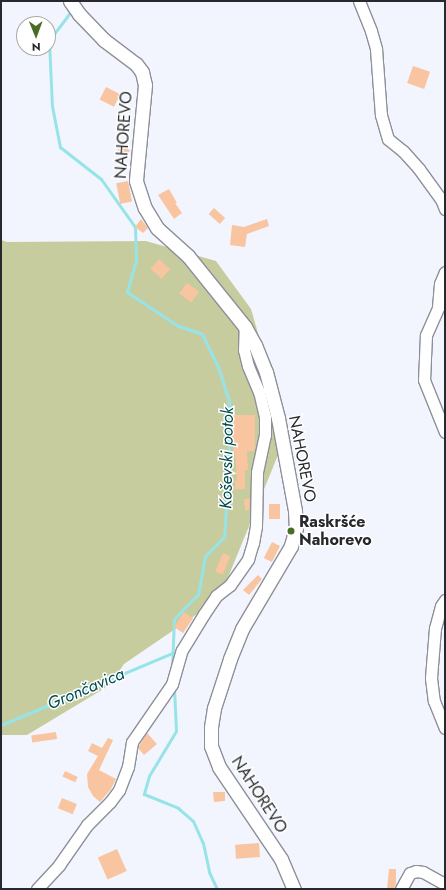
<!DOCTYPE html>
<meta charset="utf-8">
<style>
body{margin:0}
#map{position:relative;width:446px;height:890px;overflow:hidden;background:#f2f5fe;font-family:Jost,sans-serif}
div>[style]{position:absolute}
.green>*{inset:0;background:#c7cc9f}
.stream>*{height:3px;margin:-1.5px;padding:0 1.5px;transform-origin:1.5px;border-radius:1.5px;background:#96e4e8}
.building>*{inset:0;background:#f9c4a0;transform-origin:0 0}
.roads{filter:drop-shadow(1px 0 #8d9098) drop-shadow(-1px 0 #8d9098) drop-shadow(0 1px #8d9098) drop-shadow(0 -1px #8d9098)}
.minor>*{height:11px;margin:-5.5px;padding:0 5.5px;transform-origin:5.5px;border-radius:5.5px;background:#fff}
.tertiary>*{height:13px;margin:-6.5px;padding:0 6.5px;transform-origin:6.5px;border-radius:6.5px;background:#fff}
.dots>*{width:11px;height:11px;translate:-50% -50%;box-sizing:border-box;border:2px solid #fff;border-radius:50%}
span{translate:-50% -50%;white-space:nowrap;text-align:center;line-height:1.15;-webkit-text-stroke:3px #fff;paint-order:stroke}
.street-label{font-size:16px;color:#27292c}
.poi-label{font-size:16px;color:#27292c;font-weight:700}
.left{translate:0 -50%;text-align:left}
.water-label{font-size:17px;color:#004b4e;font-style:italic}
.frame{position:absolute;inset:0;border:2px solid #27292c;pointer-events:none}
.north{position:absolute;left:16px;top:16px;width:40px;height:40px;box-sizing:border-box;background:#fff;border:1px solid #a9a9ab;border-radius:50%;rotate:179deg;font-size:11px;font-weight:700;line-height:16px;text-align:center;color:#27292c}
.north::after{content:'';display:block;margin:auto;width:14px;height:18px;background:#4a6d25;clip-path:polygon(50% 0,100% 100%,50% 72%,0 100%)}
</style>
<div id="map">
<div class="green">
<div style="clip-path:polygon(1px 240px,7px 242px,146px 241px,216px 261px,251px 309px,287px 433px,227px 580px,206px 608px,124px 664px,110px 685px,27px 735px,1px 735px)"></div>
</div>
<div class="stream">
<div style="left:72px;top:10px;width:39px;rotate:127deg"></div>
<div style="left:49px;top:41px;width:65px;rotate:87.4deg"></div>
<div style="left:52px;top:106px;width:42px;rotate:79deg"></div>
<div style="left:60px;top:147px;width:52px;rotate:38deg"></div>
<div style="left:101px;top:179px;width:59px;rotate:54.7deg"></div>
<div style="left:135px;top:227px;width:33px;rotate:88deg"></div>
<div style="left:136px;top:260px;width:33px;rotate:106deg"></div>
<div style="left:127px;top:292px;width:61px;rotate:33.7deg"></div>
<div style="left:178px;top:326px;width:25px;rotate:18deg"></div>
<div style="left:202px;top:334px;width:37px;rotate:64deg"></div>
<div style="left:218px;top:367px;width:36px;rotate:72deg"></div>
<div style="left:229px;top:401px;width:63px;rotate:90deg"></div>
<div style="left:229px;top:464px;width:73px;rotate:93.9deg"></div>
<div style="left:224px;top:537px;width:27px;rotate:135deg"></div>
<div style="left:205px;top:556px;width:39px;rotate:100deg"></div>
<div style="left:198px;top:594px;width:35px;rotate:134deg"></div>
<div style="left:174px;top:619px;width:47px;rotate:92.4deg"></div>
<div style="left:174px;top:688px;width:43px;rotate:87.3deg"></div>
<div style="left:176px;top:731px;width:52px;rotate:121deg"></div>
<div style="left:149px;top:776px;width:19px;rotate:106deg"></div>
<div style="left:144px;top:794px;width:37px;rotate:22deg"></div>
<div style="left:178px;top:808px;width:20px;rotate:41deg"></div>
<div style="left:193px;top:821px;width:24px;rotate:66deg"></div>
<div style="left:203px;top:843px;width:30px;rotate:78deg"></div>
<div style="left:209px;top:872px;width:19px;rotate:65deg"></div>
<div style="left:1px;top:725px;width:186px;rotate:-22.8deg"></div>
</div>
<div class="building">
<div style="left:413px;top:66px;width:18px;height:18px;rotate:19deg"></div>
<div style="left:106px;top:87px;width:16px;height:14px;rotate:27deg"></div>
<div style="left:123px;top:144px;width:10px;height:8px;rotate:45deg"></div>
<div style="left:128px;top:181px;width:21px;height:12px;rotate:79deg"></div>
<div style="clip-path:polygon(169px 189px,177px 203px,175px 203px,182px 213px,174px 219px,158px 195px)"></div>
<div style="left:214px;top:208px;width:15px;height:8px;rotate:42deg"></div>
<div style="clip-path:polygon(141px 219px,148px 228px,143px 233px,135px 227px)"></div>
<div style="clip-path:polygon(267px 219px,269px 226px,247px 234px,245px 247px,230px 245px,232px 225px,244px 227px)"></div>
<div style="left:159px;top:259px;width:15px;height:13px;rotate:42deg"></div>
<div style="left:187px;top:283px;width:15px;height:13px;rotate:37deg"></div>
<div style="clip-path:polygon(233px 415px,255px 415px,255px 446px,254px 451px,247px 451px,248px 470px,245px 470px,245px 489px,235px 489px,235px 481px,237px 481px,235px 452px,233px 452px)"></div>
<div style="clip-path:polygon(244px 499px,250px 499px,249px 510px,245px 510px)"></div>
<div style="left:269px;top:504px;width:11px;height:15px"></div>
<div style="left:272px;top:542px;width:9px;height:18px;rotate:27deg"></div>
<div style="left:223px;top:553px;width:8px;height:20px;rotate:23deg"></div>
<div style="clip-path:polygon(258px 575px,262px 579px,249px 595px,243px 590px)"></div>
<div style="left:184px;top:612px;width:11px;height:18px;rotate:34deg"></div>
<div style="left:56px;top:732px;width:7px;height:25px;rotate:82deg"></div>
<div style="clip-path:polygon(147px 733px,157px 744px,144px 755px,138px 748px)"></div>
<div style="clip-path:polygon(108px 738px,113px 740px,99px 770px,116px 779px,111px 789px,100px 802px,93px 796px,88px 787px,87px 774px,98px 756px,88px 751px,92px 743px,102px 748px)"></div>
<div style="left:65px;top:771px;width:14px;height:6px;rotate:25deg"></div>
<div style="clip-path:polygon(213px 792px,225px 792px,225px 801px,214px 802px)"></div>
<div style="left:62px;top:798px;width:16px;height:11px;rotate:22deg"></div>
<div style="left:259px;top:843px;width:14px;height:24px;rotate:86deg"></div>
<div style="left:117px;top:849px;width:24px;height:21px;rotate:66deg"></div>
<div style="clip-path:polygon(389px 869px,396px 869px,396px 883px,394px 889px,387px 889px)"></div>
</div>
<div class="roads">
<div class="minor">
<div style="left:359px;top:1px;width:32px;rotate:68deg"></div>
<div style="left:371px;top:31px;width:19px;rotate:74deg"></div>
<div style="left:376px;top:49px;width:66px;rotate:85.7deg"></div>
<div style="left:381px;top:115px;width:25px;rotate:74deg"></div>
<div style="left:388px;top:139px;width:19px;rotate:39deg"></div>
<div style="left:403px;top:151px;width:24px;rotate:48deg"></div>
<div style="left:419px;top:169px;width:37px;rotate:54deg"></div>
<div style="left:441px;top:199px;width:11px;rotate:68deg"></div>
<div style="left:445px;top:272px;width:13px;rotate:113deg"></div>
<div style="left:440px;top:284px;width:24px;rotate:95deg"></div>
<div style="left:438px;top:308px;width:30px;rotate:114deg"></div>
<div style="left:426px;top:335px;width:45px;rotate:92.5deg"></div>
<div style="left:424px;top:380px;width:56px;rotate:68deg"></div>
<div style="left:445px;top:600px;width:7px;rotate:124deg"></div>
<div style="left:441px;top:606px;width:23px;rotate:105deg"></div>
<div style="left:435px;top:628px;width:50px;rotate:94.6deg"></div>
<div style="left:431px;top:678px;width:23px;rotate:83deg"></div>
<div style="left:434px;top:701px;width:29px;rotate:68deg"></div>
<div style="left:37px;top:889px;width:33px;rotate:-47deg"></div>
<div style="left:59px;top:865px;width:49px;rotate:-55deg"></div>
<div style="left:87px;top:825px;width:33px;rotate:-45deg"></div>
<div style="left:110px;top:802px;width:15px;rotate:-53deg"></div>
<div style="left:119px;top:790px;width:25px;rotate:-69deg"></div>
<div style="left:128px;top:767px;width:25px;rotate:-81deg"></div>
<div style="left:132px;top:742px;width:70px;rotate:-55.4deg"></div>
<div style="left:172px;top:684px;width:35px;rotate:-74deg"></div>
<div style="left:182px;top:650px;width:42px;rotate:-58.6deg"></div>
<div style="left:204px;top:614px;width:22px;rotate:-56deg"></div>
<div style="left:216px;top:596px;width:18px;rotate:-38deg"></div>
<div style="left:230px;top:585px;width:32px;rotate:-55deg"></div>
<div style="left:248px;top:559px;width:17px;rotate:-73deg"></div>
<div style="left:253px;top:543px;width:17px;rotate:-80deg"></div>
<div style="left:256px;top:526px;width:54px;rotate:-88.9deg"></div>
<div style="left:257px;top:472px;width:38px;rotate:-78deg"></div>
<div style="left:265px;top:435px;width:18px;rotate:-90deg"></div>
<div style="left:265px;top:417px;width:26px;rotate:-103deg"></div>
<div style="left:259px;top:392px;width:28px;rotate:-113deg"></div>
<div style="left:248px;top:366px;width:16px;rotate:-104deg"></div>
<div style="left:244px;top:350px;width:23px;rotate:-88deg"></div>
<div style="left:401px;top:889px;width:18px;rotate:-61deg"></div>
<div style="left:410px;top:873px;width:6px;rotate:-18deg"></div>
<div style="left:416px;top:871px;width:7px;rotate:8deg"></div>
<div style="left:423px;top:872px;width:25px;rotate:29deg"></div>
</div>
<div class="tertiary">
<div style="left:70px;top:1px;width:16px;rotate:55deg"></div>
<div style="left:79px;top:14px;width:36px;rotate:46deg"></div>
<div style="left:104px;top:40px;width:40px;rotate:37deg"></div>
<div style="left:136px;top:64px;width:10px;rotate:53deg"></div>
<div style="left:142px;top:72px;width:13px;rotate:77deg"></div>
<div style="left:145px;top:85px;width:96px;rotate:95.4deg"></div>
<div style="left:136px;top:181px;width:28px;rotate:72deg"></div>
<div style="left:145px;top:208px;width:23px;rotate:59deg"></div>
<div style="left:157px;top:228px;width:42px;rotate:42.1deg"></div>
<div style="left:188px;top:256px;width:91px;rotate:51.2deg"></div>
<div style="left:245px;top:327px;width:21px;rotate:61deg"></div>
<div style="left:255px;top:345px;width:29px;rotate:68deg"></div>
<div style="left:266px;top:372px;width:48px;rotate:75.4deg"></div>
<div style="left:278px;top:418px;width:95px;rotate:79.6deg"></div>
<div style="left:295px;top:511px;width:17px;rotate:87deg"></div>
<div style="left:296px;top:528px;width:19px;rotate:106deg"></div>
<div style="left:291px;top:546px;width:96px;rotate:120.6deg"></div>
<div style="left:242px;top:629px;width:32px;rotate:112deg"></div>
<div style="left:230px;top:659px;width:52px;rotate:108.1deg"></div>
<div style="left:214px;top:708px;width:20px;rotate:99deg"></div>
<div style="left:211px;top:728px;width:18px;rotate:90deg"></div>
<div style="left:211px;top:746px;width:22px;rotate:69deg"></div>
<div style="left:219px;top:767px;width:111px;rotate:56deg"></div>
<div style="left:281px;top:859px;width:33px;rotate:67deg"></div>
</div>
</div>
<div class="dots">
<div style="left:291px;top:531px;background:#4a6d25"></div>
</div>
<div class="street-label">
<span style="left:124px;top:135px;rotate:-86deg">NAHOREVO</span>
<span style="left:302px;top:459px;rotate:79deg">NAHOREVO</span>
<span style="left:259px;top:795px;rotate:57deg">NAHOREVO</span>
</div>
<div class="poi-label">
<span class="left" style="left:299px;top:531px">Raskršće<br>Nahorevo</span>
</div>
<div class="water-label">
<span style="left:227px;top:458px;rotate:-89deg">Koševski potok</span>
<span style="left:86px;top:689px;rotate:-23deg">Grončavica</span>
</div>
<div class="frame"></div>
<div class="north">N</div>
</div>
